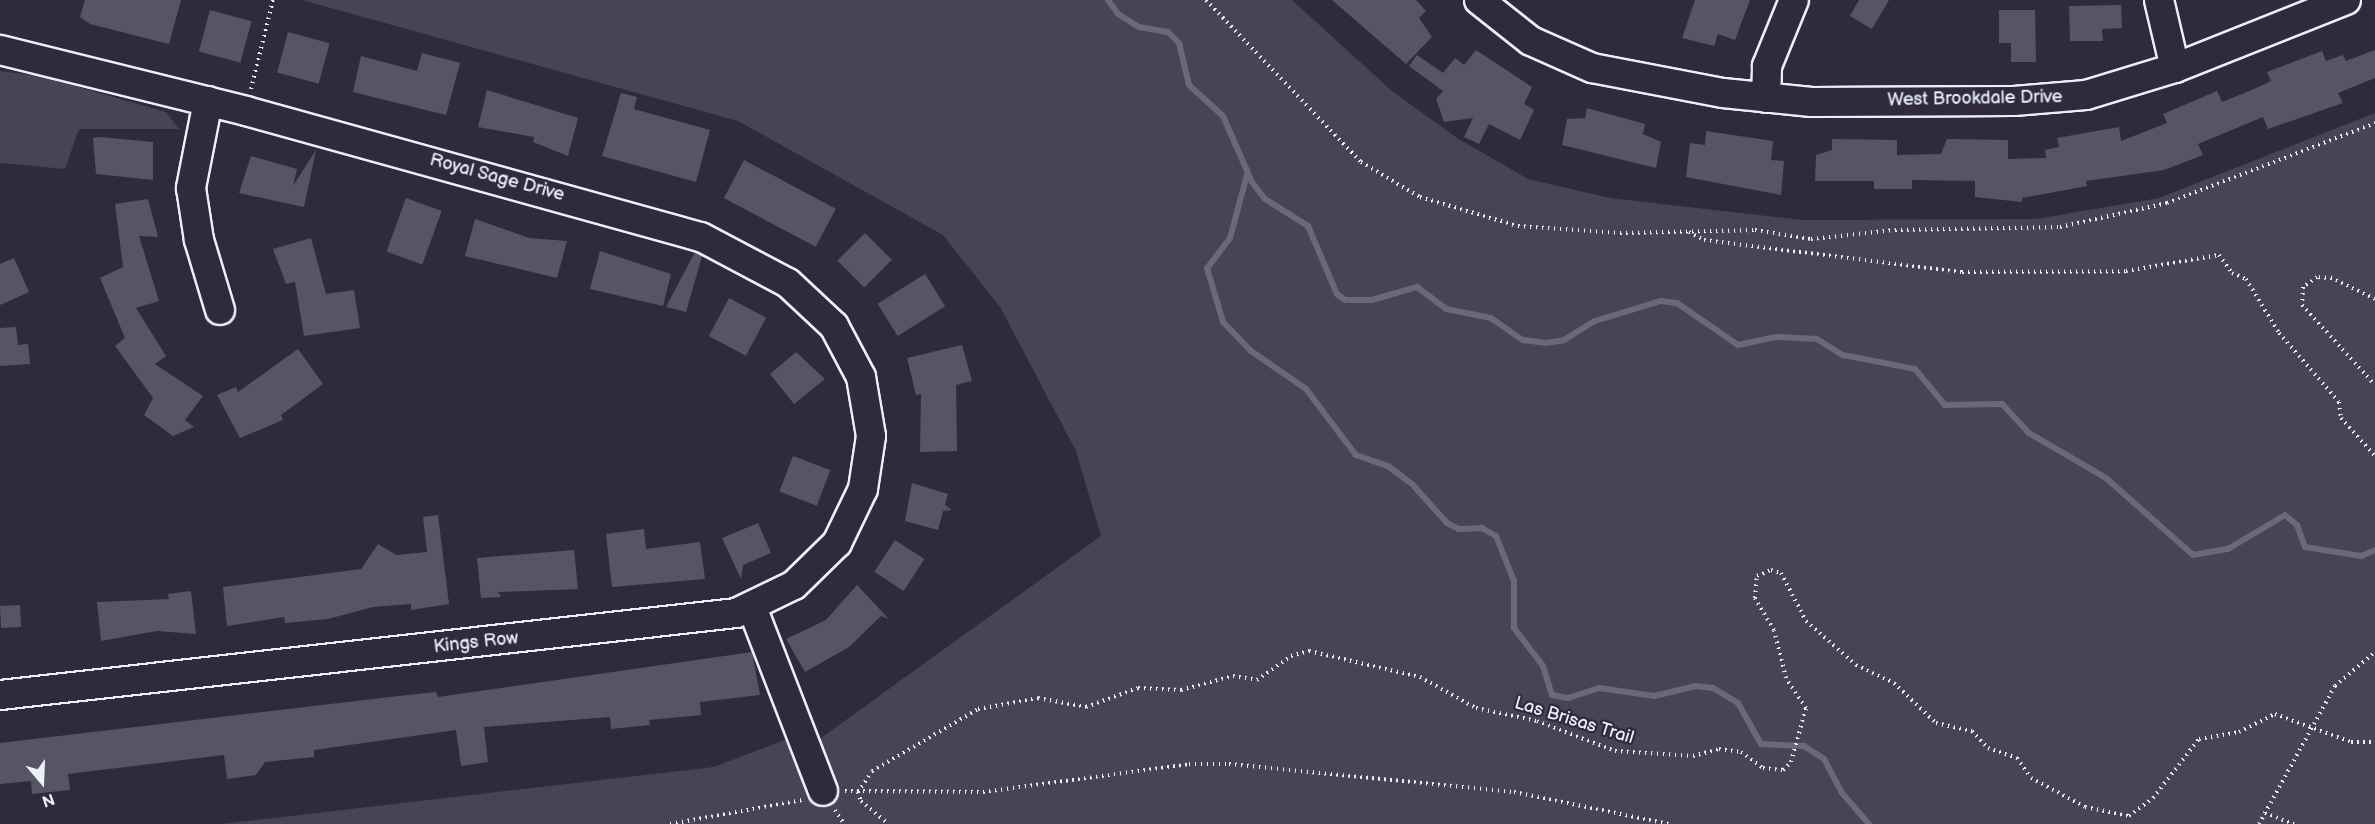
<!DOCTYPE html>
<style>
body{margin:0}
#map{position:relative;width:2375px;height:824px;overflow:hidden;background:#2f2a3d;font-family:"Balsamiq Sans",sans-serif}
div>[style]{position:absolute}
.green>*{inset:0;background:#464455}
.stream>*{height:6px;margin:-3px;padding:0 3px;transform-origin:3px;border-radius:3px;background:#696978}
.building>*{inset:0;background:#575565;transform-origin:0 0}
.path>*{height:4px;margin-top:-2px;transform-origin:0;background:repeating-linear-gradient(90deg,#e8f1f8 0 1.5px,transparent 0 6px)}
.roads{filter:drop-shadow(2px 0 #e8f1f8) drop-shadow(-2px 0 #e8f1f8) drop-shadow(0 2px #e8f1f8) drop-shadow(0 -2px #e8f1f8)}
.minor>*{height:28px;margin:-14px;padding:0 14px;transform-origin:14px;border-radius:14px;background:#2f2a3d}
span{translate:-50% -50%;white-space:nowrap;text-align:center;line-height:1.15;-webkit-text-stroke:4.5px #2f2a3d;paint-order:stroke}
.street-label{font-size:18px;color:#e8f1f8}
.north{position:absolute;left:12px;top:752px;width:60px;height:60px;-webkit-text-stroke:4px #2f2a3d;paint-order:stroke;rotate:161deg;font-size:16px;font-weight:700;line-height:24px;text-align:center;color:#e8f1f8}
.north::after{content:'';display:block;margin:auto;width:21px;height:27px;background:#e8f1f8;clip-path:polygon(50% 0,100% 100%,50% 72%,0 100%)}
</style>
<div id="map">
<div class="green">
<div style="clip-path:polygon(302px 0,1292px 0,1392px 91px,1457px 138px,1528px 179px,1610px 198px,1803px 220px,2036px 219px,2159px 198px,2375px 113px,2375px 824px,221px 824px,714px 767px,792px 737px,814px 743px,1101px 536px,1076px 451px,1000px 307px,943px 235px,738px 121px)"></div>
<div style="clip-path:polygon(0 71px,40px 76px,166px 112px,179px 129px,79px 129px,65px 169px,0 163px)"></div>
</div>
<div class="stream">
<div style="left:1108px;top:0;width:17px;rotate:54deg"></div>
<div style="left:1118px;top:14px;width:25px;rotate:32deg"></div>
<div style="left:1139px;top:27px;width:29px;rotate:10deg"></div>
<div style="left:1168px;top:32px;width:16px;rotate:45deg"></div>
<div style="left:1179px;top:43px;width:43px;rotate:76.6deg"></div>
<div style="left:1189px;top:85px;width:46px;rotate:42.4deg"></div>
<div style="left:1223px;top:116px;width:72px;rotate:66.3deg"></div>
<div style="left:1252px;top:182px;width:21px;rotate:53deg"></div>
<div style="left:1265px;top:199px;width:51px;rotate:32.1deg"></div>
<div style="left:1308px;top:226px;width:74px;rotate:66.9deg"></div>
<div style="left:1337px;top:294px;width:10px;rotate:37deg"></div>
<div style="left:1345px;top:300px;width:27px"></div>
<div style="left:1372px;top:300px;width:47px;rotate:-16.1deg"></div>
<div style="left:1417px;top:287px;width:36px;rotate:37deg"></div>
<div style="left:1446px;top:309px;width:46px;rotate:11.3deg"></div>
<div style="left:1491px;top:318px;width:39px;rotate:35deg"></div>
<div style="left:1523px;top:340px;width:23px;rotate:7deg"></div>
<div style="left:1546px;top:343px;width:18px;rotate:-9deg"></div>
<div style="left:1564px;top:340px;width:36px;rotate:-32deg"></div>
<div style="left:1595px;top:321px;width:69px;rotate:-16.9deg"></div>
<div style="left:1661px;top:301px;width:16px;rotate:7deg"></div>
<div style="left:1677px;top:303px;width:74px;rotate:34.5deg"></div>
<div style="left:1738px;top:345px;width:39px;rotate:-12deg"></div>
<div style="left:1776px;top:337px;width:41px;rotate:2.8deg"></div>
<div style="left:1817px;top:339px;width:31px;rotate:32deg"></div>
<div style="left:1843px;top:355px;width:73px;rotate:11deg"></div>
<div style="left:1915px;top:369px;width:47px;rotate:50.2deg"></div>
<div style="left:1945px;top:405px;width:57px;rotate:-1deg"></div>
<div style="left:2002px;top:404px;width:40px;rotate:47deg"></div>
<div style="left:2029px;top:433px;width:89px;rotate:30.3deg"></div>
<div style="left:2106px;top:478px;width:116px;rotate:41.5deg"></div>
<div style="left:2193px;top:555px;width:36px;rotate:-10deg"></div>
<div style="left:2228px;top:549px;width:66px;rotate:-30.8deg"></div>
<div style="left:2285px;top:515px;width:16px;rotate:40deg"></div>
<div style="left:2297px;top:525px;width:23px;rotate:70deg"></div>
<div style="left:2305px;top:547px;width:57px;rotate:9.1deg"></div>
<div style="left:2361px;top:556px;width:15px;rotate:-23deg"></div>
<div style="left:1247px;top:175px;width:65px;rotate:105.1deg"></div>
<div style="left:1230px;top:238px;width:38px;rotate:127deg"></div>
<div style="left:1207px;top:268px;width:56px;rotate:73.5deg"></div>
<div style="left:1223px;top:322px;width:40px;rotate:46deg"></div>
<div style="left:1251px;top:351px;width:67px;rotate:34.6deg"></div>
<div style="left:1306px;top:389px;width:83px;rotate:52.9deg"></div>
<div style="left:1356px;top:455px;width:34px;rotate:19deg"></div>
<div style="left:1388px;top:466px;width:31px;rotate:37deg"></div>
<div style="left:1413px;top:485px;width:51px;rotate:48.2deg"></div>
<div style="left:1447px;top:523px;width:13px;rotate:27deg"></div>
<div style="left:1459px;top:529px;width:23px;rotate:-2deg"></div>
<div style="left:1482px;top:528px;width:16px;rotate:30deg"></div>
<div style="left:1496px;top:536px;width:48px;rotate:68.2deg"></div>
<div style="left:1514px;top:581px;width:47px;rotate:90deg"></div>
<div style="left:1514px;top:628px;width:48px;rotate:52.7deg"></div>
<div style="left:1543px;top:666px;width:30px;rotate:73deg"></div>
<div style="left:1552px;top:695px;width:16px;rotate:11deg"></div>
<div style="left:1568px;top:698px;width:33px;rotate:-18deg"></div>
<div style="left:1599px;top:688px;width:56px;rotate:8.3deg"></div>
<div style="left:1654px;top:696px;width:43px;rotate:-13.4deg"></div>
<div style="left:1696px;top:686px;width:17px;rotate:7deg"></div>
<div style="left:1713px;top:688px;width:29px;rotate:31deg"></div>
<div style="left:1738px;top:703px;width:47px;rotate:60.7deg"></div>
<div style="left:1761px;top:744px;width:43px;rotate:2.7deg"></div>
<div style="left:1804px;top:746px;width:24px;rotate:33deg"></div>
<div style="left:1824px;top:759px;width:38px;rotate:62deg"></div>
<div style="left:1842px;top:793px;width:41px;rotate:48.9deg"></div>
</div>
<div class="building">
<div style="clip-path:polygon(85px 0,181px 0,169px 44px,90px 24px,80px 17px)"></div>
<div style="clip-path:polygon(1332px 0,1416px 0,1426px 11px,1419px 18px,1432px 37px,1406px 64px)"></div>
<div style="clip-path:polygon(1695px 0,1750px 0,1735px 40px,1718px 34px,1714px 46px,1682px 38px)"></div>
<div style="clip-path:polygon(1859px 0,1889px 0,1872px 29px,1850px 16px)"></div>
<div style="clip-path:polygon(2121px 5px,2122px 28px,2102px 29px,2103px 41px,2070px 41px,2069px 6px)"></div>
<div style="left:210px;top:10px;width:43px;height:43px;rotate:15deg"></div>
<div style="clip-path:polygon(1999px 10px,2035px 10px,2036px 62px,2011px 62px,2011px 43px,1999px 43px)"></div>
<div style="left:288px;top:32px;width:43px;height:42px;rotate:15deg"></div>
<div style="clip-path:polygon(1476px 50px,1532px 87px,1524px 104px,1534px 110px,1520px 140px,1489px 124px,1479px 144px,1464px 137px,1473px 118px,1444px 122px,1436px 99px,1443px 91px,1409px 66px,1417px 55px,1443px 73px,1455px 58px,1464px 65px)"></div>
<div style="clip-path:polygon(2375px 50px,2375px 78px,2338px 93px,2343px 103px,2268px 129px,2263px 117px,2198px 144px,2203px 155px,2164px 170px,2086px 181px,2087px 186px,2022px 198px,2022px 202px,1975px 197px,1975px 181px,1912px 180px,1912px 189px,1874px 189px,1874px 181px,1815px 181px,1816px 155px,1832px 150px,1832px 139px,1897px 140px,1897px 155px,1941px 154px,1947px 139px,2008px 140px,2008px 159px,2046px 158px,2045px 150px,2059px 147px,2057px 138px,2119px 127px,2121px 141px,2167px 123px,2163px 114px,2217px 91px,2222px 102px,2252px 90px,2271px 81px,2267px 72px,2322px 51px,2326px 61px,2343px 55px,2346px 61px)"></div>
<div style="clip-path:polygon(422px 53px,460px 63px,446px 115px,353px 92px,361px 56px,417px 71px)"></div>
<div style="clip-path:polygon(487px 90px,578px 118px,568px 156px,533px 142px,534px 137px,478px 127px)"></div>
<div style="clip-path:polygon(621px 93px,637px 97px,634px 109px,710px 130px,696px 182px,602px 156px)"></div>
<div style="clip-path:polygon(1587px 108px,1645px 124px,1643px 134px,1661px 142px,1656px 168px,1562px 145px,1567px 119px,1585px 118px)"></div>
<div style="clip-path:polygon(1706px 131px,1773px 141px,1771px 160px,1784px 161px,1781px 195px,1686px 177px,1690px 143px,1705px 145px)"></div>
<div style="clip-path:polygon(100px 137px,153px 142px,153px 180px,96px 174px,93px 138px)"></div>
<div style="clip-path:polygon(316px 150px,304px 207px,239px 193px,251px 156px,297px 169px,293px 186px)"></div>
<div style="left:744px;top:160px;width:104px;height:43px;rotate:28deg"></div>
<div style="left:406px;top:198px;width:38px;height:57px;rotate:20deg"></div>
<div style="clip-path:polygon(148px 199px,158px 237px,139px 236px,159px 301px,136px 308px,166px 356px,155px 364px,203px 396px,185px 420px,194px 427px,173px 436px,144px 415px,153px 398px,115px 346px,125px 338px,100px 278px,123px 267px,115px 204px)"></div>
<div style="clip-path:polygon(475px 219px,529px 238px,567px 241px,557px 278px,465px 256px)"></div>
<div style="left:865px;top:233px;width:38px;height:39px;rotate:45deg"></div>
<div style="clip-path:polygon(311px 238px,326px 294px,354px 290px,360px 328px,304px 336px,295px 282px,286px 284px,273px 249px)"></div>
<div style="clip-path:polygon(600px 251px,671px 274px,663px 306px,590px 289px)"></div>
<div style="clip-path:polygon(695px 252px,702px 256px,686px 312px,666px 307px)"></div>
<div style="clip-path:polygon(14px 258px,29px 292px,0 305px,0 264px)"></div>
<div style="left:925px;top:274px;width:38px;height:56px;rotate:58deg"></div>
<div style="left:729px;top:298px;width:42px;height:43px;rotate:28deg"></div>
<div style="clip-path:polygon(16px 327px,18px 345px,28px 344px,30px 364px,0 366px,0 328px)"></div>
<div style="clip-path:polygon(962px 345px,972px 381px,956px 385px,957px 451px,920px 452px,921px 394px,916px 395px,907px 358px)"></div>
<div style="clip-path:polygon(298px 349px,323px 384px,281px 415px,283px 420px,240px 438px,217px 395px,236px 387px,238px 392px)"></div>
<div style="clip-path:polygon(796px 352px,825px 379px,794px 404px,770px 374px)"></div>
<div style="left:793px;top:456px;width:40px;height:38px;rotate:21deg"></div>
<div style="clip-path:polygon(912px 483px,948px 494px,945px 505px,952px 510px,943px 511px,938px 530px,905px 521px)"></div>
<div style="clip-path:polygon(438px 515px,449px 604px,411px 610px,411px 604px,373px 607px,328px 619px,285px 623px,284px 617px,227px 626px,223px 587px,361px 569px,378px 544px,396px 555px,427px 552px,423px 517px)"></div>
<div style="clip-path:polygon(758px 523px,771px 553px,743px 565px,741px 579px,722px 538px)"></div>
<div style="clip-path:polygon(644px 529px,646px 549px,700px 542px,705px 579px,612px 587px,606px 534px)"></div>
<div style="left:895px;top:540px;width:35px;height:38px;rotate:33deg"></div>
<div style="clip-path:polygon(574px 550px,578px 589px,498px 592px,501px 597px,481px 598px,477px 558px)"></div>
<div style="clip-path:polygon(857px 585px,889px 619px,881px 616px,849px 647px,805px 672px,786px 639px,826px 620px)"></div>
<div style="clip-path:polygon(191px 591px,196px 634px,157px 631px,101px 641px,97px 602px,169px 599px,168px 594px)"></div>
<div style="left:20px;top:605px;width:22px;height:20px;rotate:87deg"></div>
<div style="clip-path:polygon(752px 652px,760px 695px,700px 702px,701px 715px,649px 720px,650px 725px,611px 729px,610px 717px,484px 727px,488px 762px,461px 766px,456px 730px,314px 750px,314px 757px,265px 762px,256px 775px,227px 779px,224px 755px,68px 774px,70px 790px,32px 794px,31px 781px,0 784px,0 743px,390px 697px,436px 692px,438px 697px)"></div>
</div>
<div class="path">
<div style="left:1206px;top:0;width:224px;rotate:46.3deg"></div>
<div style="left:1361px;top:162px;width:69px;rotate:30.7deg"></div>
<div style="left:1420px;top:197px;width:102px;rotate:16.5deg"></div>
<div style="left:1518px;top:226px;width:102px;rotate:3.9deg"></div>
<div style="left:1620px;top:233px;width:135px;rotate:-1.3deg"></div>
<div style="left:1755px;top:230px;width:57px;rotate:9.1deg"></div>
<div style="left:1811px;top:239px;width:84px;rotate:-6.1deg"></div>
<div style="left:1895px;top:230px;width:165px;rotate:-1deg"></div>
<div style="left:2060px;top:227px;width:110px;rotate:-12.6deg"></div>
<div style="left:2167px;top:203px;width:223px;rotate:-21deg"></div>
<div style="left:251px;top:89px;width:92px;rotate:-76.1deg"></div>
<div style="left:1689px;top:232px;width:17px;rotate:28deg"></div>
<div style="left:1704px;top:240px;width:260px;rotate:7.1deg"></div>
<div style="left:1962px;top:272px;width:164px;rotate:-0.3deg"></div>
<div style="left:2126px;top:271px;width:94px;rotate:-9.8deg"></div>
<div style="left:2219px;top:255px;width:22px;rotate:54deg"></div>
<div style="left:2232px;top:273px;width:15px;rotate:23deg"></div>
<div style="left:2246px;top:279px;width:63px;rotate:58.6deg"></div>
<div style="left:2279px;top:333px;width:91px;rotate:49deg"></div>
<div style="left:2339px;top:402px;width:16px;rotate:83deg"></div>
<div style="left:2341px;top:418px;width:51px;rotate:48.2deg"></div>
<div style="left:2375px;top:299px;width:48px;rotate:-154deg"></div>
<div style="left:2332px;top:278px;width:15px;rotate:-176deg"></div>
<div style="left:2317px;top:277px;width:17px;rotate:144deg"></div>
<div style="left:2303px;top:287px;width:18px;rotate:93deg"></div>
<div style="left:2302px;top:305px;width:108px;rotate:47.6deg"></div>
<div style="left:845px;top:791px;width:138px;rotate:0.4deg"></div>
<div style="left:983px;top:792px;width:208px;rotate:-7.7deg"></div>
<div style="left:1189px;top:764px;width:40px"></div>
<div style="left:1229px;top:764px;width:286px;rotate:5.6deg"></div>
<div style="left:1514px;top:792px;width:158px;rotate:11.7deg"></div>
<div style="left:858px;top:792px;width:25px;rotate:-56deg"></div>
<div style="left:872px;top:771px;width:123px;rotate:-30.3deg"></div>
<div style="left:978px;top:709px;width:61px;rotate:-10.4deg"></div>
<div style="left:1038px;top:698px;width:49px;rotate:10.6deg"></div>
<div style="left:1086px;top:707px;width:55px;rotate:-20.1deg"></div>
<div style="left:1138px;top:688px;width:43px;rotate:2.7deg"></div>
<div style="left:1181px;top:690px;width:54px;rotate:-15.1deg"></div>
<div style="left:1233px;top:676px;width:24px;rotate:9deg"></div>
<div style="left:1257px;top:680px;width:42px;rotate:-35.2deg"></div>
<div style="left:1291px;top:656px;width:19px;rotate:-16deg"></div>
<div style="left:1309px;top:651px;width:114px;rotate:13.2deg"></div>
<div style="left:1420px;top:677px;width:64px;rotate:29deg"></div>
<div style="left:1476px;top:708px;width:62px;rotate:12deg"></div>
<div style="left:1537px;top:721px;width:84px;rotate:21deg"></div>
<div style="left:1615px;top:751px;width:78px;rotate:3.7deg"></div>
<div style="left:1693px;top:756px;width:27px;rotate:-15deg"></div>
<div style="left:1719px;top:749px;width:22px;rotate:8deg"></div>
<div style="left:1741px;top:752px;width:27px;rotate:36deg"></div>
<div style="left:1763px;top:768px;width:20px;rotate:6deg"></div>
<div style="left:1783px;top:770px;width:11px;rotate:-45deg"></div>
<div style="left:1791px;top:762px;width:56px;rotate:-74.5deg"></div>
<div style="left:1806px;top:708px;width:36px;rotate:-124deg"></div>
<div style="left:1786px;top:678px;width:49px;rotate:-104deg"></div>
<div style="left:1774px;top:630px;width:37px;rotate:-121deg"></div>
<div style="left:1755px;top:598px;width:22px;rotate:-85deg"></div>
<div style="left:1757px;top:576px;width:15px;rotate:-23deg"></div>
<div style="left:1771px;top:570px;width:10px;rotate:17deg"></div>
<div style="left:1781px;top:573px;width:54px;rotate:62.5deg"></div>
<div style="left:1806px;top:621px;width:67px;rotate:41.3deg"></div>
<div style="left:1856px;top:665px;width:42px;rotate:25.3deg"></div>
<div style="left:1894px;top:683px;width:58px;rotate:43.6deg"></div>
<div style="left:1936px;top:723px;width:37px;rotate:13deg"></div>
<div style="left:1972px;top:731px;width:23px;rotate:47deg"></div>
<div style="left:1988px;top:748px;width:31px;rotate:19deg"></div>
<div style="left:2017px;top:758px;width:24px;rotate:55deg"></div>
<div style="left:2031px;top:778px;width:61px;rotate:28.2deg"></div>
<div style="left:2085px;top:807px;width:45px;rotate:11.6deg"></div>
<div style="left:2129px;top:816px;width:30px;rotate:-37deg"></div>
<div style="left:2153px;top:798px;width:75px;rotate:-52.1deg"></div>
<div style="left:2199px;top:739px;width:41px;rotate:-9.9deg"></div>
<div style="left:2239px;top:732px;width:40px;rotate:-26.6deg"></div>
<div style="left:2275px;top:714px;width:81px;rotate:20.2deg"></div>
<div style="left:2351px;top:742px;width:24px"></div>
<div style="left:858px;top:792px;width:9px;rotate:72deg"></div>
<div style="left:861px;top:801px;width:35px;rotate:40deg"></div>
<div style="left:835px;top:810px;width:17px;rotate:57deg"></div>
<div style="left:2265px;top:813px;width:31px;rotate:21deg"></div>
<div style="left:670px;top:824px;width:134px;rotate:-10.3deg"></div>
<div style="left:2259px;top:824px;width:158px;rotate:-61.2deg"></div>
<div style="left:2335px;top:686px;width:52px;rotate:-40.4deg"></div>
</div>
<div class="roads">
<div class="minor">
<div style="left:1479px;top:0;width:66px;rotate:38.3deg"></div>
<div style="left:1531px;top:41px;width:67px;rotate:23.9deg"></div>
<div style="left:1592px;top:68px;width:133px;rotate:10.8deg"></div>
<div style="left:1723px;top:93px;width:89px;rotate:5.8deg"></div>
<div style="left:1812px;top:102px;width:202px;rotate:-0.3deg"></div>
<div style="left:2014px;top:101px;width:72px;rotate:-4.8deg"></div>
<div style="left:2086px;top:95px;width:93px;rotate:-16.9deg"></div>
<div style="left:2175px;top:68px;width:184px;rotate:-21.7deg"></div>
<div style="left:2159px;top:0;width:70px;rotate:76.8deg"></div>
<div style="left:0;top:50px;width:253px;rotate:13.9deg"></div>
<div style="left:246px;top:111px;width:472px;rotate:15.5deg"></div>
<div style="left:701px;top:237px;width:98px;rotate:27.9deg"></div>
<div style="left:788px;top:283px;width:63px;rotate:43.1deg"></div>
<div style="left:834px;top:326px;width:58px;rotate:62.1deg"></div>
<div style="left:861px;top:377px;width:60px;rotate:80.4deg"></div>
<div style="left:871px;top:436px;width:54px;rotate:98.6deg"></div>
<div style="left:863px;top:489px;width:60px;rotate:115.7deg"></div>
<div style="left:837px;top:543px;width:60px;rotate:135.7deg"></div>
<div style="left:794px;top:585px;width:64px;rotate:154.2deg"></div>
<div style="left:736px;top:613px;width:741px;rotate:173.64deg"></div>
<div style="left:1766px;top:98px;width:32px;rotate:-88deg"></div>
<div style="left:1767px;top:66px;width:71px;rotate:-67.8deg"></div>
<div style="left:208px;top:101px;width:89px;rotate:101.1deg"></div>
<div style="left:191px;top:188px;width:53px;rotate:81.3deg"></div>
<div style="left:199px;top:240px;width:73px;rotate:73.3deg"></div>
<div style="left:752px;top:607px;width:197px;rotate:68.9deg"></div>
</div>
</div>
<div class="street-label">
<span style="left:1975px;top:99px;rotate:-1deg">West Brookdale Drive</span>
<span style="left:497px;top:178px;rotate:15deg">Royal Sage Drive</span>
<span style="left:476px;top:643px;rotate:-6deg">Kings Row</span>
<span style="left:1574px;top:721px;rotate:17deg">Las Brisas Trail</span>
</div>
<div class="north">N</div>
</div>
